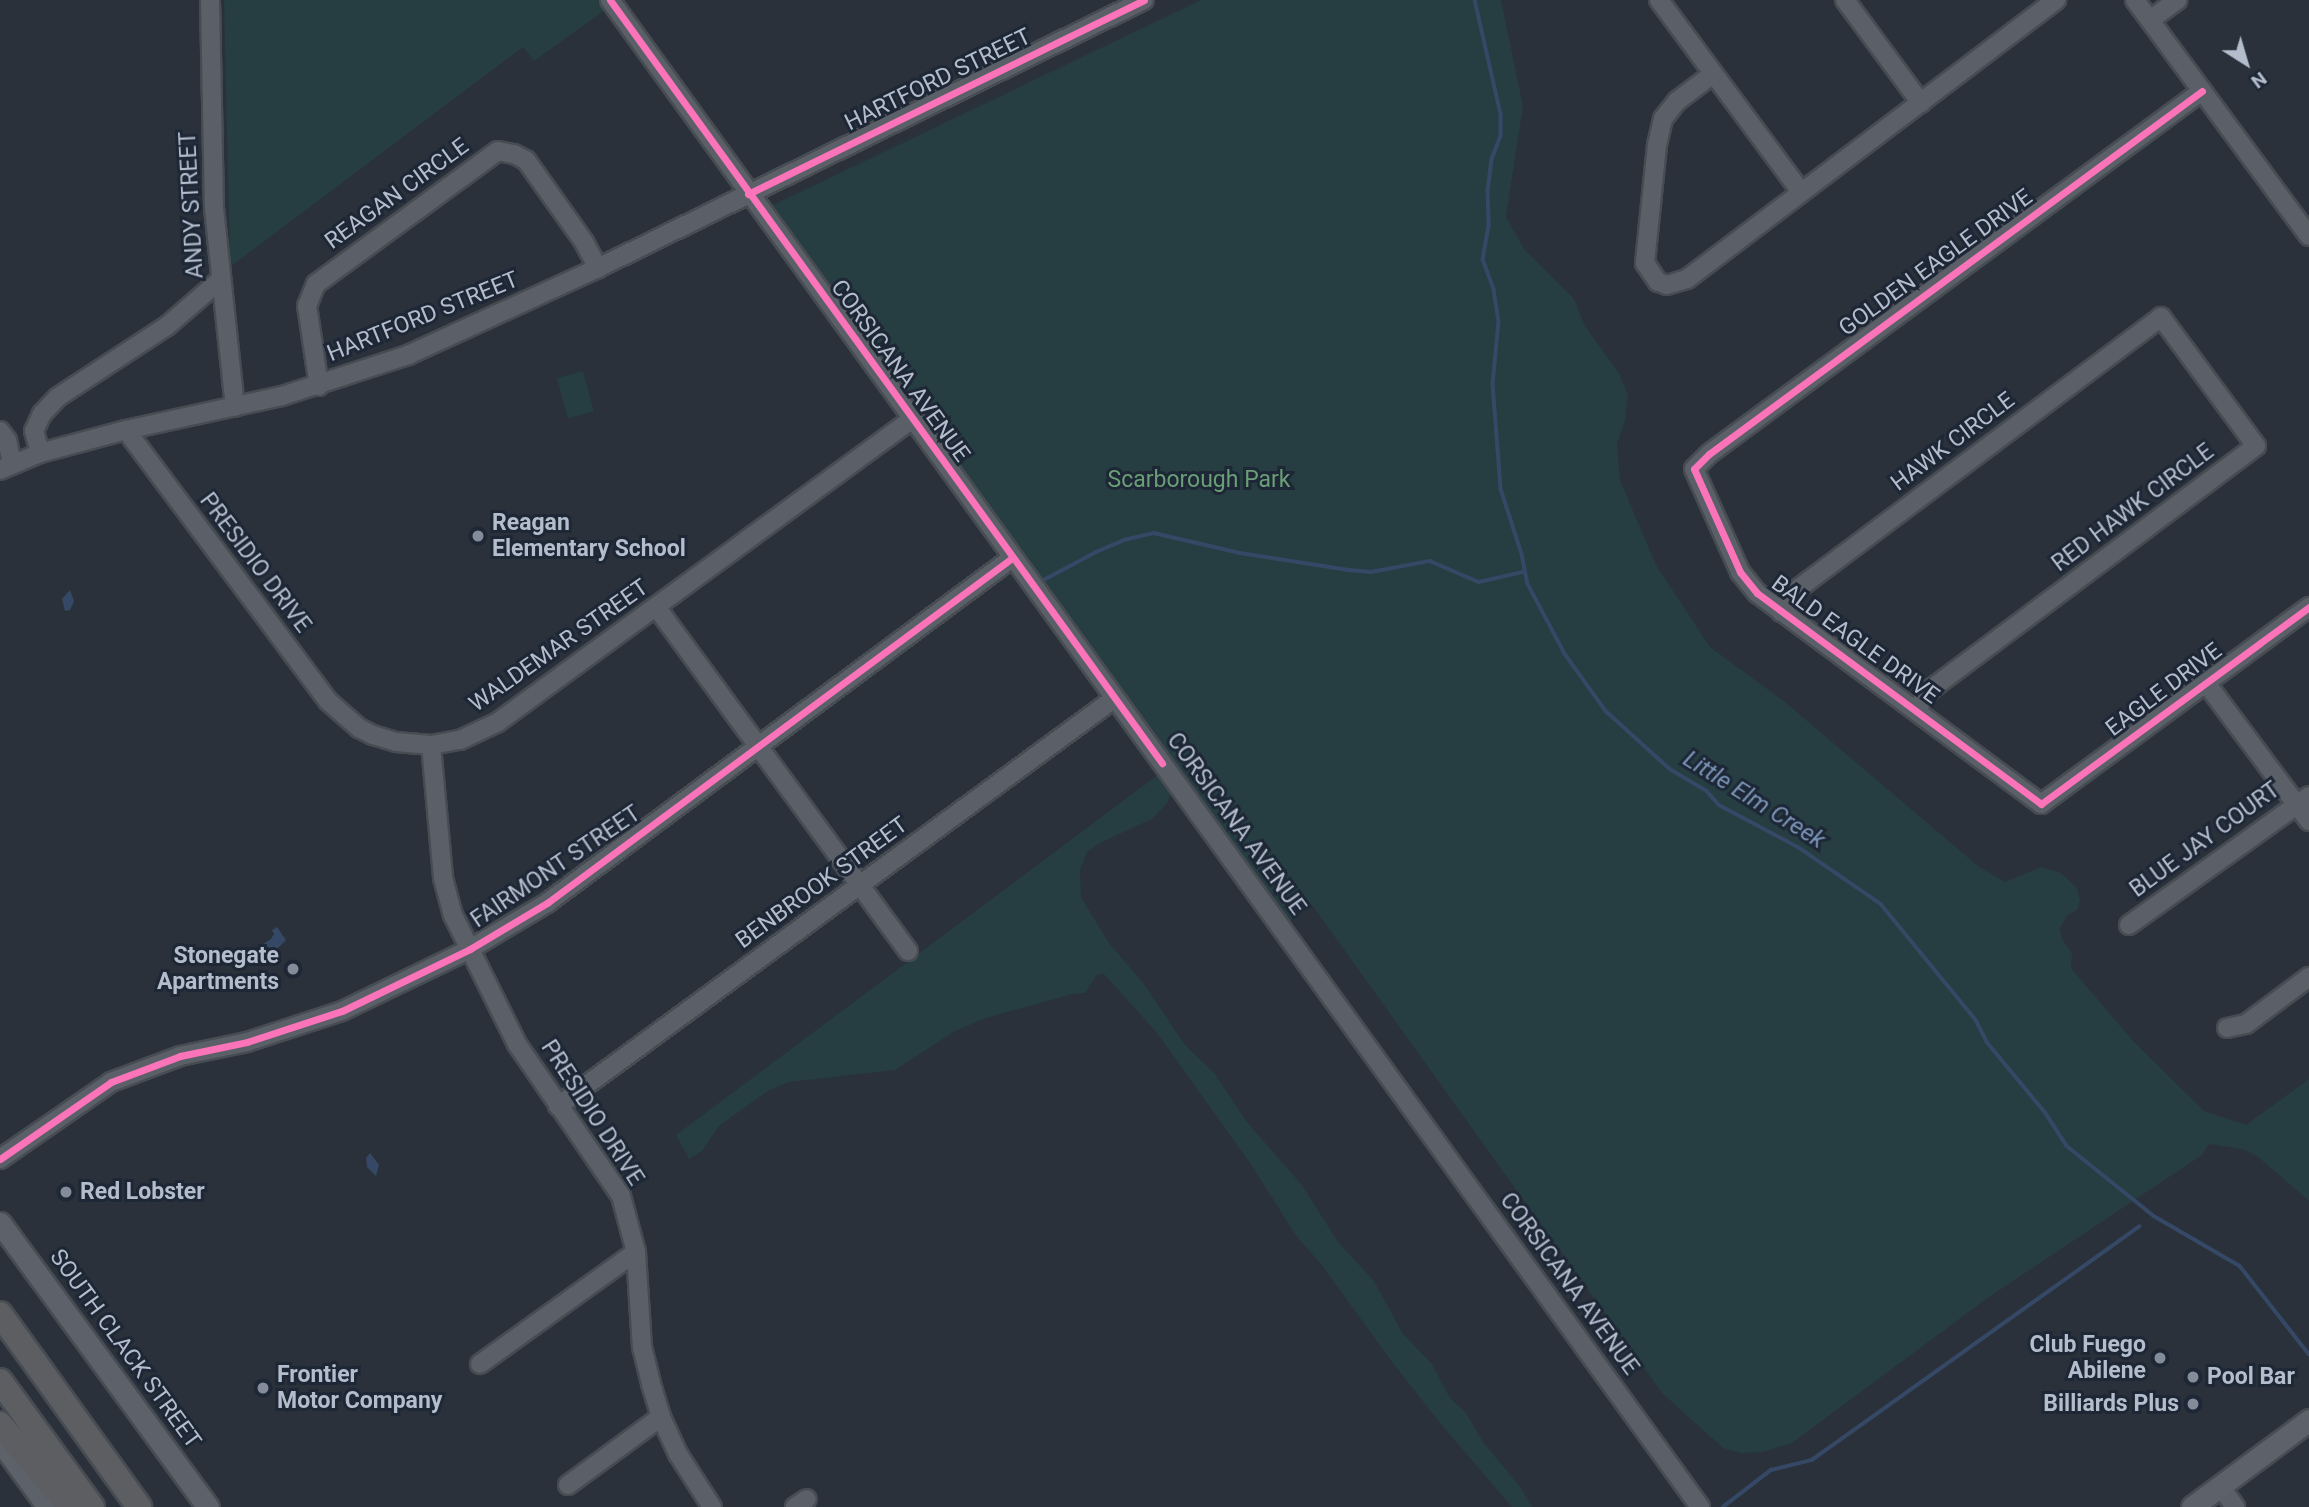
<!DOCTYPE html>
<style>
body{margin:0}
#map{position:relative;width:2309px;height:1507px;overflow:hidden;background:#2a313b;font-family:Roboto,sans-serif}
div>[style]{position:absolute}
.green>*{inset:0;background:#263d42;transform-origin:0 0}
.water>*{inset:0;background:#354966}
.stream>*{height:3.5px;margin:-1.75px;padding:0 1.75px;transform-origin:1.75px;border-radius:1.75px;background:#354966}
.roads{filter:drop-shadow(2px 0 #474c53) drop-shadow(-2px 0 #474c53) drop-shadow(0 2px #474c53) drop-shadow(0 -2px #474c53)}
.minor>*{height:18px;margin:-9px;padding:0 9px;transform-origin:9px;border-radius:9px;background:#5b6068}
.major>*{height:21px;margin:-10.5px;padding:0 10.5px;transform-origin:10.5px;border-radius:10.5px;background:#5d626a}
.highway>*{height:24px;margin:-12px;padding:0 12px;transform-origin:12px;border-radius:12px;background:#5c5e62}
.cycleway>*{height:7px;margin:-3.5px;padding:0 3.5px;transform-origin:3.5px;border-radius:3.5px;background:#fb73b8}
.dots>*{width:19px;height:19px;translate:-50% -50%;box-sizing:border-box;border:4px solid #1d2736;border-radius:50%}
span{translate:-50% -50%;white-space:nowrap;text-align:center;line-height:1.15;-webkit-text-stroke:6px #1d2736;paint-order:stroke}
.street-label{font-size:23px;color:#b4bdcc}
.park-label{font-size:23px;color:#6a9e76}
.poi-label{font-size:23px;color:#b4bdcc;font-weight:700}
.left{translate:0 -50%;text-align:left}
.right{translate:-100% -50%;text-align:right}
.water-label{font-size:24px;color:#7a93b5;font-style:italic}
.north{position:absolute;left:2211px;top:28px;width:70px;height:70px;-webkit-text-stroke:5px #1d2736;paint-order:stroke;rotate:143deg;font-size:19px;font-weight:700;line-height:28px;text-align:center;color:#b4bdcc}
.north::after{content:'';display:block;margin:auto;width:24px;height:32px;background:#b4bdcc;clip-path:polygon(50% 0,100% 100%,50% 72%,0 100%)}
</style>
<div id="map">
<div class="green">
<div style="clip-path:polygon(224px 0,619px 0,534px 61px,523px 47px,230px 267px)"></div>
<div style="clip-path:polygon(1201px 0,1501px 0,1523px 106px,1506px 217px,1524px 249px,1574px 299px,1585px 326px,1620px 375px,1628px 395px,1625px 421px,1617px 443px,1620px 480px,1656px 565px,1710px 647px,1785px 702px,1978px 866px,2005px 882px,2041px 867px,2061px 873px,2077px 888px,2080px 900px,2077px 910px,2067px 916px,2060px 928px,2062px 939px,2072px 953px,2071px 968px,2134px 1042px,2204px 1111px,2246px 1125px,2309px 1079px,2309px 1201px,2257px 1156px,2242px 1149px,2209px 1144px,2202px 1155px,1989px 1297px,1792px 1443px,1763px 1452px,1741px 1453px,1723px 1448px,1662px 1393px,1312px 905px,1289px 922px,773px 205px)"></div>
<div style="left:583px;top:371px;width:42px;height:27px;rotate:75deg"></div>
<div style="clip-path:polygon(1159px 774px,1171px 791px,1168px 802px,1152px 819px,1102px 842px,1087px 852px,1080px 870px,1081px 897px,1109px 943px,1144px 984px,1185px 1045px,1215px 1074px,1247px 1122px,1302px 1185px,1338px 1242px,1374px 1281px,1403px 1334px,1432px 1364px,1450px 1398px,1466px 1413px,1483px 1442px,1521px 1488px,1532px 1507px,1512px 1507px,1440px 1423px,1392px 1362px,1321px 1264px,1297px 1237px,1250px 1163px,1157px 1033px,1103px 973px,1097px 975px,1085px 993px,1072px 994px,986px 1018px,955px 1031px,895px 1070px,789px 1082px,768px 1091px,719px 1126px,702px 1151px,689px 1159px,676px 1135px)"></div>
</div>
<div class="water">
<div style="clip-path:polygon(70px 590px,74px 601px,70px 610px,65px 611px,62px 599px)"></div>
<div style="clip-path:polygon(277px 927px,286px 940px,270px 956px,262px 945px,271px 939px,274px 934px,272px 930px)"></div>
<div style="clip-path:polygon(370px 1153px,379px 1165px,376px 1176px,367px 1167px,366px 1158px)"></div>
</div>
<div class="stream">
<div style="left:1475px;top:0;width:117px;rotate:77.2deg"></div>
<div style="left:1501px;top:114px;width:22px;rotate:90deg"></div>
<div style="left:1501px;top:136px;width:25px;rotate:111deg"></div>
<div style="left:1492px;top:159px;width:32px;rotate:97deg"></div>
<div style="left:1488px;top:191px;width:35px;rotate:88deg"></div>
<div style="left:1489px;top:226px;width:34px;rotate:100deg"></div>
<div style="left:1483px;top:259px;width:33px;rotate:70deg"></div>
<div style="left:1494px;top:290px;width:32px;rotate:81deg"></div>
<div style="left:1499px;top:322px;width:62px;rotate:95.5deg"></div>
<div style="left:1493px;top:384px;width:105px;rotate:85.6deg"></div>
<div style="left:1501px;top:489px;width:68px;rotate:72.1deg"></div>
<div style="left:1522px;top:554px;width:31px;rotate:79deg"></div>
<div style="left:1528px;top:584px;width:79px;rotate:62.1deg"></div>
<div style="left:1565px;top:654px;width:70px;rotate:54.3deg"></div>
<div style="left:1606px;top:711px;width:86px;rotate:42.2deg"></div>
<div style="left:1670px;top:769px;width:43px;rotate:30.7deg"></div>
<div style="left:1707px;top:791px;width:18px;rotate:49deg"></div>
<div style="left:1719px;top:805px;width:89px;rotate:28deg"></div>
<div style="left:1798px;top:847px;width:101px;rotate:34.5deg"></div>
<div style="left:1881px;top:904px;width:150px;rotate:50.7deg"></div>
<div style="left:1976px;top:1020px;width:25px;rotate:63deg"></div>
<div style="left:1987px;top:1042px;width:91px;rotate:50.4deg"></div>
<div style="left:2045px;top:1112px;width:40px;rotate:57.1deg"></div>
<div style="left:2067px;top:1146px;width:112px;rotate:38.8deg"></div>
<div style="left:2154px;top:1216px;width:99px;rotate:30.2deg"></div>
<div style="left:2240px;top:1266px;width:112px;rotate:51.9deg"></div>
<div style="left:1038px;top:583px;width:66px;rotate:-28.1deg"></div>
<div style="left:1096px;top:552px;width:30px;rotate:-23deg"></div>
<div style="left:1124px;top:540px;width:31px;rotate:-13deg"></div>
<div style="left:1154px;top:533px;width:88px;rotate:13.1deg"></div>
<div style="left:1240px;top:553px;width:110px;rotate:8.9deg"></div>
<div style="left:1349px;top:570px;width:22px;rotate:5deg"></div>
<div style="left:1371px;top:572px;width:60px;rotate:-10.6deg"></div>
<div style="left:1430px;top:561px;width:53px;rotate:23.2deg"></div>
<div style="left:1479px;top:582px;width:45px;rotate:-12.8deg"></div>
<div style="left:1723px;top:1507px;width:61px;rotate:-37.6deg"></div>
<div style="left:1771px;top:1470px;width:42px;rotate:-13.7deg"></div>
<div style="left:1812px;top:1460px;width:402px;rotate:-35.5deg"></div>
</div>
<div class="roads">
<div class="minor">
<div style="left:210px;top:0;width:208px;rotate:88.9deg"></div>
<div style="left:214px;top:208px;width:200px;rotate:84deg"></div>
<div style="left:610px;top:0;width:1860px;rotate:54.12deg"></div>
<div style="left:1659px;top:0;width:239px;rotate:53.5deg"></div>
<div style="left:1845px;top:0;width:128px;rotate:53.6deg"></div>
<div style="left:2135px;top:0;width:293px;rotate:53.6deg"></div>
<div style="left:2150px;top:20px;width:34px;rotate:-36deg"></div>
<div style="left:1713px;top:74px;width:45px;rotate:143.1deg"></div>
<div style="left:1677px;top:101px;width:23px;rotate:128deg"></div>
<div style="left:1663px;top:119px;width:27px;rotate:103deg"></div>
<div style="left:1657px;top:145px;width:119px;rotate:95.8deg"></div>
<div style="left:1645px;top:263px;width:23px;rotate:56deg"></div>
<div style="left:1658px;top:282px;width:9px;rotate:18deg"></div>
<div style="left:1667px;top:285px;width:21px;rotate:-17deg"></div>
<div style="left:1687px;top:279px;width:463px;rotate:-37.1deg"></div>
<div style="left:2202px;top:91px;width:612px;rotate:143.64deg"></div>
<div style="left:1709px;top:454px;width:21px;rotate:135deg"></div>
<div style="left:1694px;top:469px;width:113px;rotate:65.9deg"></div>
<div style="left:1740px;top:572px;width:27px;rotate:51deg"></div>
<div style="left:1757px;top:593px;width:354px;rotate:36.6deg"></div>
<div style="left:2041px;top:804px;width:333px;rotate:-36.3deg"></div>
<div style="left:319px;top:386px;width:81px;rotate:-98.5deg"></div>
<div style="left:307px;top:306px;width:24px;rotate:-68deg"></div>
<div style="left:316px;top:284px;width:225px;rotate:-36.2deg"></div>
<div style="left:498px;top:151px;width:16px;rotate:11deg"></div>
<div style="left:514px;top:154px;width:13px;rotate:27deg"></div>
<div style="left:526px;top:160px;width:100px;rotate:54.7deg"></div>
<div style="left:584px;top:242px;width:30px;rotate:62deg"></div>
<div style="left:126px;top:430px;width:338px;rotate:53.3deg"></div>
<div style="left:328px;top:701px;width:41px;rotate:41.1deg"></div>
<div style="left:359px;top:728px;width:16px;rotate:27deg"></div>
<div style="left:373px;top:735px;width:24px;rotate:17deg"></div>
<div style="left:396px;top:742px;width:35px;rotate:5deg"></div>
<div style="left:431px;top:745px;width:29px;rotate:-10deg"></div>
<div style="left:460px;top:740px;width:42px;rotate:-25.3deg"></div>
<div style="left:498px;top:722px;width:512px;rotate:-36.18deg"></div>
<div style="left:0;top:431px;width:11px;rotate:52deg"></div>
<div style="left:7px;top:440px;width:25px;rotate:78deg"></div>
<div style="left:40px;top:453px;width:23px;rotate:-105deg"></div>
<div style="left:34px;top:431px;width:19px;rotate:-65deg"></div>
<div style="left:42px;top:414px;width:23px;rotate:-47deg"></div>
<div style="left:58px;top:397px;width:130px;rotate:-33.1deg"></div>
<div style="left:167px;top:326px;width:69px;rotate:-40.9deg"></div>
<div style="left:0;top:470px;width:43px;rotate:-23deg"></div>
<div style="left:40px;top:453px;width:89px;rotate:-15deg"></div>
<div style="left:126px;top:430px;width:160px;rotate:-12.3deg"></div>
<div style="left:282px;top:396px;width:133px;rotate:-18deg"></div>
<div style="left:408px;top:355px;width:209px;rotate:-24.6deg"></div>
<div style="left:598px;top:268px;width:608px;rotate:-26.14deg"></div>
<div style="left:657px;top:608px;width:425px;rotate:53.8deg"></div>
<div style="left:1781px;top:612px;width:25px;rotate:-56deg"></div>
<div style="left:1795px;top:591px;width:457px;rotate:-36.8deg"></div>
<div style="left:2161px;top:317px;width:160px;rotate:53.6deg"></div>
<div style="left:2256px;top:446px;width:409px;rotate:143.2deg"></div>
<div style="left:1929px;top:691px;width:22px;rotate:124deg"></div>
<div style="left:2206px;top:683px;width:172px;rotate:53.3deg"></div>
<div style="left:431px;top:745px;width:134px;rotate:84.8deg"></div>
<div style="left:443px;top:878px;width:38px;rotate:75deg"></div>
<div style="left:453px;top:915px;width:144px;rotate:63.6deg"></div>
<div style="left:517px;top:1044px;width:184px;rotate:55.6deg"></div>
<div style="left:621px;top:1196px;width:58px;rotate:75deg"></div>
<div style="left:636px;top:1252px;width:95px;rotate:86.4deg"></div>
<div style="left:642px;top:1347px;width:38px;rotate:76deg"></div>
<div style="left:651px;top:1384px;width:34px;rotate:73deg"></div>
<div style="left:661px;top:1417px;width:41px;rotate:65.3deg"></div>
<div style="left:678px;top:1454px;width:63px;rotate:57.3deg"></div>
<div style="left:2129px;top:925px;width:221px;rotate:-35.6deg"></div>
<div style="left:2227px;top:1028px;width:19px;rotate:-12deg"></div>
<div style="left:2246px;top:1024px;width:79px;rotate:-36.7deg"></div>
<div style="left:558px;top:1106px;width:690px;rotate:-36.22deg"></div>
<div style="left:0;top:1159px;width:135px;rotate:-34.7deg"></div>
<div style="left:111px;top:1082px;width:74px;rotate:-20.6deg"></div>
<div style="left:180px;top:1056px;width:68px;rotate:-11.8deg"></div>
<div style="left:247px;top:1042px;width:100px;rotate:-18.1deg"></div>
<div style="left:342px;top:1011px;width:142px;rotate:-25.8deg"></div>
<div style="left:470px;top:949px;width:90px;rotate:-30.9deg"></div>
<div style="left:547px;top:903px;width:579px;rotate:-36.57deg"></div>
<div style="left:480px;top:1364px;width:192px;rotate:-35.7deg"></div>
<div style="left:568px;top:1485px;width:115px;rotate:-36.2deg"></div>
<div style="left:2220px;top:1486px;width:26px;rotate:54deg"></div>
<div style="left:795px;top:1507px;width:14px;rotate:-34deg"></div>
</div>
<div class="major">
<div style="left:0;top:1223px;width:352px;rotate:53.8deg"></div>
<div style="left:0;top:1441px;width:82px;rotate:54deg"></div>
<div style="left:2192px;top:1507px;width:146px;rotate:-36.6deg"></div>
</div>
<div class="highway">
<div style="left:0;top:1314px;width:238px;rotate:54.2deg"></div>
<div style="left:0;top:1381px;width:156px;rotate:53.9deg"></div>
<div style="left:0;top:1424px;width:109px;rotate:49.9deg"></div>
</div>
</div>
<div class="cycleway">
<div style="left:610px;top:0;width:942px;rotate:54.12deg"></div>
<div style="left:2202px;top:91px;width:612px;rotate:143.64deg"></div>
<div style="left:1709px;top:454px;width:21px;rotate:135deg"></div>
<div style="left:1694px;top:469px;width:113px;rotate:65.9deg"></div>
<div style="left:1740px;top:572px;width:27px;rotate:51deg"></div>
<div style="left:1757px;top:593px;width:354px;rotate:36.6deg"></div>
<div style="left:2041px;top:804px;width:333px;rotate:-36.3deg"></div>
<div style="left:748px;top:194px;width:441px;rotate:-26.1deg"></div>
<div style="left:0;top:1159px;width:135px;rotate:-34.7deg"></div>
<div style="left:111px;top:1082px;width:74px;rotate:-20.6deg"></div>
<div style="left:180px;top:1056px;width:68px;rotate:-11.8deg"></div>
<div style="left:247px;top:1042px;width:100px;rotate:-18.1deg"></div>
<div style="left:342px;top:1011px;width:142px;rotate:-25.8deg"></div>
<div style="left:470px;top:949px;width:90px;rotate:-30.9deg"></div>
<div style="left:547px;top:903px;width:579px;rotate:-36.57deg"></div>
</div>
<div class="dots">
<div style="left:478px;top:536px;background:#848c99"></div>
<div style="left:293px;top:969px;background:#848c99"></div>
<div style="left:66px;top:1192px;background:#848c99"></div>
<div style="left:2160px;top:1358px;background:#848c99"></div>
<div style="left:2193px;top:1377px;background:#848c99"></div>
<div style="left:263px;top:1388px;background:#848c99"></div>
<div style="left:2193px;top:1404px;background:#848c99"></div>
</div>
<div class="street-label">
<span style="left:938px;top:80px;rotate:-26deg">HARTFORD STREET</span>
<span style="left:397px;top:194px;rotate:-36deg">REAGAN CIRCLE</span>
<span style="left:192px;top:205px;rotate:-93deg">ANDY STREET</span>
<span style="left:1936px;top:263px;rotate:-36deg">GOLDEN EAGLE DRIVE</span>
<span style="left:423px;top:317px;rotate:-22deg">HARTFORD STREET</span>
<span style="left:900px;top:371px;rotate:54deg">CORSICANA AVENUE</span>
<span style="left:1953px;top:442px;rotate:-37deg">HAWK CIRCLE</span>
<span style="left:2133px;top:508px;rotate:-37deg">RED HAWK CIRCLE</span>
<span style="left:255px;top:563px;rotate:53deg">PRESIDIO DRIVE</span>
<span style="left:1855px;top:640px;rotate:36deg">BALD EAGLE DRIVE</span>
<span style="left:559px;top:646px;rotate:-35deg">WALDEMAR STREET</span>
<span style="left:2164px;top:690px;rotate:-37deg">EAGLE DRIVE</span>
<span style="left:1236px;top:824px;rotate:54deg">CORSICANA AVENUE</span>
<span style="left:2205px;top:840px;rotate:-36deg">BLUE JAY COURT</span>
<span style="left:556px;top:867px;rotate:-34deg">FAIRMONT STREET</span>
<span style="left:822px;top:883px;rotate:-36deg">BENBROOK STREET</span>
<span style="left:592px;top:1113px;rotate:57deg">PRESIDIO DRIVE</span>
<span style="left:1569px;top:1284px;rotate:54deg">CORSICANA AVENUE</span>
<span style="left:125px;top:1349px;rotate:54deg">SOUTH CLACK STREET</span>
</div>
<div class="park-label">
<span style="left:1199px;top:480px">Scarborough Park</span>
</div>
<div class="poi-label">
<span class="left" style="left:492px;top:536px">Reagan<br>Elementary School</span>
<span class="right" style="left:279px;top:969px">Stonegate<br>Apartments</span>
<span class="left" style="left:80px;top:1192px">Red Lobster</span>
<span class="right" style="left:2146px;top:1358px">Club Fuego<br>Abilene</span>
<span class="left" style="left:277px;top:1388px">Frontier<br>Motor Company</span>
<span class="left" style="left:2207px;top:1377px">Pool Bar</span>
<span class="right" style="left:2179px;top:1404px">Billiards Plus</span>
</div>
<div class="water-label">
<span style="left:1754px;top:800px;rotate:32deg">Little Elm Creek</span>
</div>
<div class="north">N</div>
</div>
